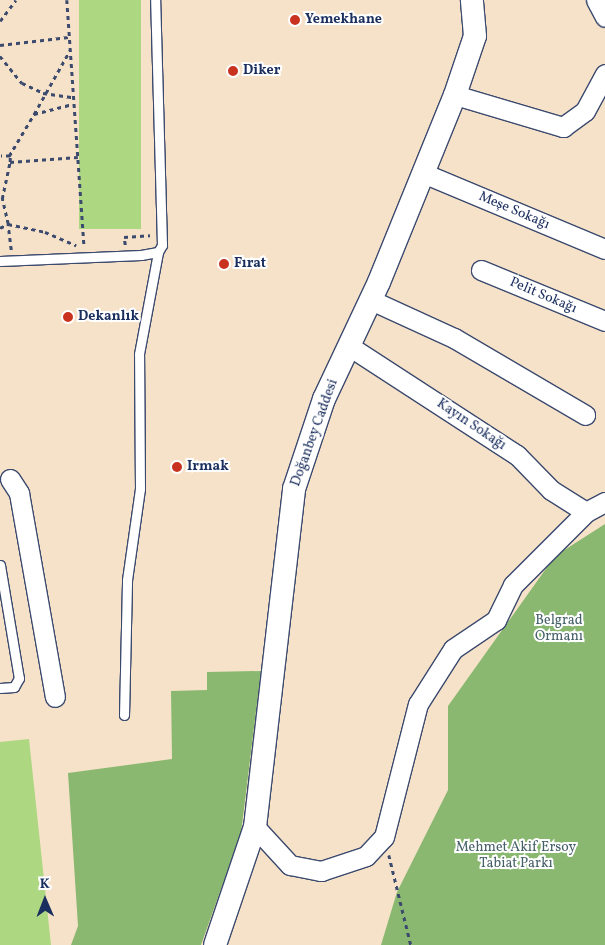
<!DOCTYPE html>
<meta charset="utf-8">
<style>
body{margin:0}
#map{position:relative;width:605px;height:945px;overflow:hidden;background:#f6e2c9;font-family:Vollkorn,serif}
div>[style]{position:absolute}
.green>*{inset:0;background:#aed782;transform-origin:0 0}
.forest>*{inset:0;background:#8ab870}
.path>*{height:2.5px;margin-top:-1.25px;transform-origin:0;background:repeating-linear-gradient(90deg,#3c4a6e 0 4px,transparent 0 8px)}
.roads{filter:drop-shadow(1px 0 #3c4a6e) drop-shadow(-1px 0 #3c4a6e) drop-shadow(0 1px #3c4a6e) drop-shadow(0 -1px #3c4a6e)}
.service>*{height:9px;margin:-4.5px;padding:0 4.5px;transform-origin:4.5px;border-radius:4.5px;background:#fff}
.minor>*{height:19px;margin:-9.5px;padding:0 9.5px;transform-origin:9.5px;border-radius:9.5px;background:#fff}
.tertiary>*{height:22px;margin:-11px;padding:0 11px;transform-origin:11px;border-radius:11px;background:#fff}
.dots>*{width:14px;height:14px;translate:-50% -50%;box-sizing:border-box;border:2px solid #fff;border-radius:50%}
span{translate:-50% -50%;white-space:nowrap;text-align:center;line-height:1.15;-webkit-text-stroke:4px #fff;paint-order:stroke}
.poi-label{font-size:14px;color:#1b2f5e;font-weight:700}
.left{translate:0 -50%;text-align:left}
.street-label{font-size:14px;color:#1b2f5e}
.park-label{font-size:14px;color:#476169}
.north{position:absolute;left:20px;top:875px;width:50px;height:50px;-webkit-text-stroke:4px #fff;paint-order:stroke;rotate:359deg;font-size:14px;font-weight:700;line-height:20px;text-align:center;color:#1b2f5e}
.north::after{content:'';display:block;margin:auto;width:18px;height:22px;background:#1b2f5e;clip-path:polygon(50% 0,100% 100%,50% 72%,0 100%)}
</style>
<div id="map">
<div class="green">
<div style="left:79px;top:0;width:62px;height:229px"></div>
<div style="clip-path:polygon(29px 739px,51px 945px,0 945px,0 742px)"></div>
</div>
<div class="forest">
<div style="clip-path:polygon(605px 524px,605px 945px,381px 945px,397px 892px,448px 790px,448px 706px,555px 556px)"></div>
<div style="clip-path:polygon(261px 671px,241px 833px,201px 945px,71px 945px,78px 926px,68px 773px,172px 759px,171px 691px,207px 690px,207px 672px)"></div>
</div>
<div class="path">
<div style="left:67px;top:0;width:246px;rotate:86deg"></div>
<div style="left:0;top:21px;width:26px;rotate:-53deg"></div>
<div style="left:0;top:45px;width:69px;rotate:-6.6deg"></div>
<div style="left:0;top:56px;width:35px;rotate:51deg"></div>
<div style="left:22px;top:83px;width:23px;rotate:25deg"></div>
<div style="left:43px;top:93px;width:30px;rotate:8deg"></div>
<div style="left:34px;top:114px;width:73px;rotate:-60.6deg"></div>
<div style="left:9px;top:156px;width:49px;rotate:-59.2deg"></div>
<div style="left:34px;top:114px;width:40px;rotate:-14.4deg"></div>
<div style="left:10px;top:162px;width:68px;rotate:-4.2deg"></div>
<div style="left:0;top:228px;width:9px;rotate:-27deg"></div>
<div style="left:8px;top:224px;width:26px;rotate:-103deg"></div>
<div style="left:2px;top:199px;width:38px;rotate:-78deg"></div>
<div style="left:10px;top:162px;width:6px;rotate:-90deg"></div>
<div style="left:10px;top:156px;width:9px;rotate:180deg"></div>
<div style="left:125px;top:245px;width:8px;rotate:-97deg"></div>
<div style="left:124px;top:237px;width:26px;rotate:-4deg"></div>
<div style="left:11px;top:250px;width:26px;rotate:-97deg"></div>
<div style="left:8px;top:224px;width:38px;rotate:12deg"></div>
<div style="left:45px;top:232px;width:34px;rotate:23deg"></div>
<div style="left:389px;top:855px;width:93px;rotate:76.3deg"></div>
</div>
<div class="roads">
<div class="service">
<div style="left:0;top:261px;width:141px;rotate:-2.4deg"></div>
<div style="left:141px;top:255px;width:17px;rotate:-10deg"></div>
<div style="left:158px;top:252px;width:8px;rotate:-60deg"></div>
<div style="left:162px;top:245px;width:245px;rotate:-91.6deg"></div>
<div style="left:0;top:565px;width:115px;rotate:80.5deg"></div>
<div style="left:19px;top:678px;width:10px;rotate:119deg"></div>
<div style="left:14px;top:687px;width:14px;rotate:176deg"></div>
<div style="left:124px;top:715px;width:135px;rotate:-88.7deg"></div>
<div style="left:127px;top:580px;width:92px;rotate:-81.9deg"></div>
<div style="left:140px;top:489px;width:135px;rotate:-90.4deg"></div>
<div style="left:139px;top:354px;width:104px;rotate:-79.4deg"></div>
</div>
<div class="minor">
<div style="left:596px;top:0;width:19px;rotate:62deg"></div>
<div style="left:455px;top:95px;width:113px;rotate:16.5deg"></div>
<div style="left:563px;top:127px;width:27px;rotate:-36deg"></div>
<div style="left:585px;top:111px;width:42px;rotate:-61.6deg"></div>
<div style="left:423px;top:173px;width:197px;rotate:22.7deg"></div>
<div style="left:481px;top:270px;width:134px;rotate:22.4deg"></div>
<div style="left:371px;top:300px;width:91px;rotate:24.6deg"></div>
<div style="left:454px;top:338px;width:152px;rotate:30.4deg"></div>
<div style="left:349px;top:346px;width:200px;rotate:33deg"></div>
<div style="left:517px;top:455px;width:49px;rotate:45.8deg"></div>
<div style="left:551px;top:490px;width:41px;rotate:32.2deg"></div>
<div style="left:10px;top:479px;width:17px;rotate:57deg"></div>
<div style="left:19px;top:493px;width:207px;rotate:80deg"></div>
<div style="left:255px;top:827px;width:52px;rotate:47.4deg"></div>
<div style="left:290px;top:865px;width:32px;rotate:11deg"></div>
<div style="left:321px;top:871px;width:47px;rotate:-18.4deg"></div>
<div style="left:366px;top:856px;width:26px;rotate:-47deg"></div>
<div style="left:384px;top:837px;width:137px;rotate:-75.7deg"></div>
<div style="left:418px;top:704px;width:65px;rotate:-57.5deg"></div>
<div style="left:453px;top:649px;width:52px;rotate:-34deg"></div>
<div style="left:496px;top:620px;width:39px;rotate:-64deg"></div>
<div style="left:513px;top:585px;width:103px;rotate:-45deg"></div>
<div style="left:586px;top:512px;width:21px;rotate:-28deg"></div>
</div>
<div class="tertiary">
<div style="left:215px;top:945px;width:125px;rotate:-71.3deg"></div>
<div style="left:255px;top:827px;width:340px;rotate:-83.4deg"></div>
<div style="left:294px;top:489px;width:95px;rotate:-71.6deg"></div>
<div style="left:324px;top:399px;width:129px;rotate:-64.8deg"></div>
<div style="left:379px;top:282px;width:202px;rotate:-67.9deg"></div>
<div style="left:455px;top:95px;width:62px;rotate:-71.3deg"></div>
<div style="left:475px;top:36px;width:36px;rotate:-95deg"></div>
</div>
</div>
<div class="dots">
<div style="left:295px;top:20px;background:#c8321e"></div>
<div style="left:233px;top:71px;background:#c8321e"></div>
<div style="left:224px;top:264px;background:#c8321e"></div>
<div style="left:68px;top:317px;background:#c8321e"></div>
<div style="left:177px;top:467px;background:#c8321e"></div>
</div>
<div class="poi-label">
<span class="left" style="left:305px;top:20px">Yemekhane</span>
<span class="left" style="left:243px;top:71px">Diker</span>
<span class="left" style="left:234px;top:264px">Fırat</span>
<span class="left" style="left:78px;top:317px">Dekanlık</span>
<span class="left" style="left:187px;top:467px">Irmak</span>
</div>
<div class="street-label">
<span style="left:514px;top:211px;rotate:23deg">Meşe Sokağı</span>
<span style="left:543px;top:296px;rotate:23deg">Pelit Sokağı</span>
<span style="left:471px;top:425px;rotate:34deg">Kayın Sokağı</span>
<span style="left:315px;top:433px;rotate:-70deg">Doğanbey Caddesi</span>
</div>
<div class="park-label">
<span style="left:559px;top:629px">Belgrad<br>Ormanı</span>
<span style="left:516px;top:856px">Mehmet Akif Ersoy<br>Tabiat Parkı</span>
</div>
<div class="north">K</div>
</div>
